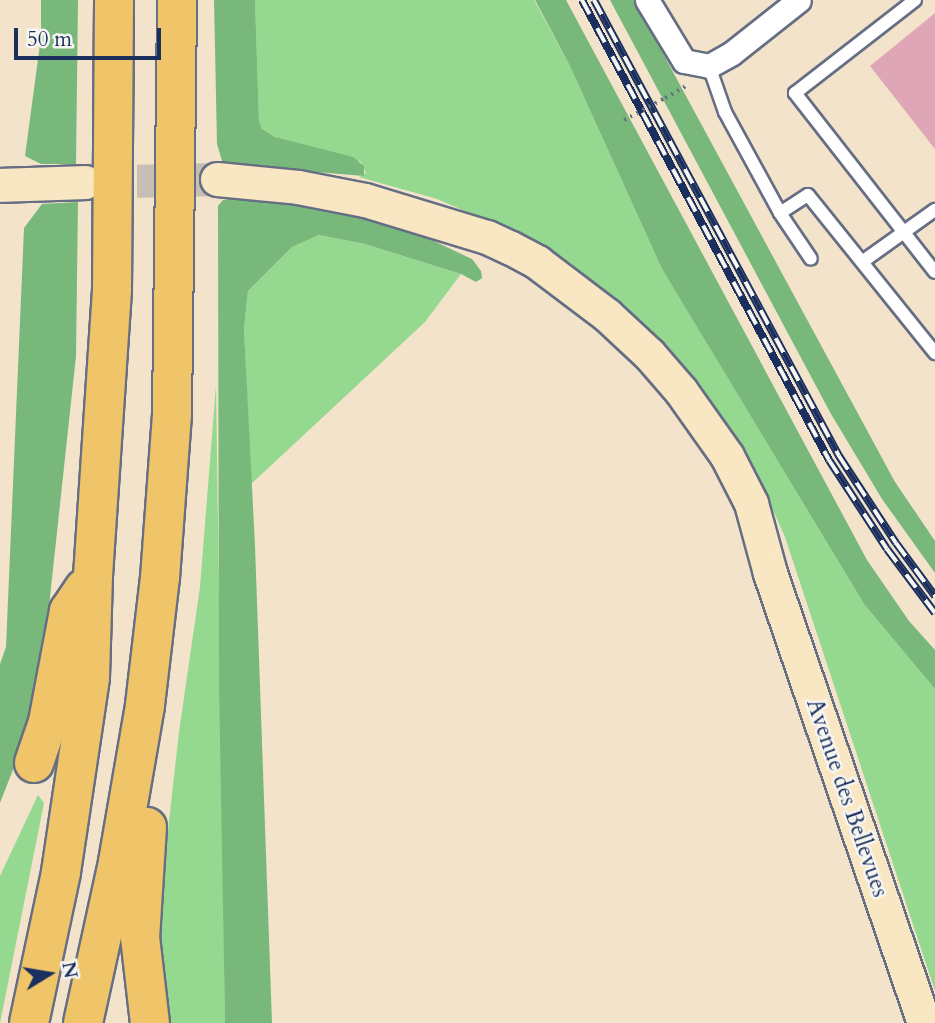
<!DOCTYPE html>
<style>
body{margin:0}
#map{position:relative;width:935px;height:1023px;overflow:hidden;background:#f2e3ca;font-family:Cardo,serif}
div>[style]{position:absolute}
.green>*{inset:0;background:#95d890}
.forest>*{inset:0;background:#78b87a}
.building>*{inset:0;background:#dfa6b8}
.secondary-tunnel>*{height:33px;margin-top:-16.5px;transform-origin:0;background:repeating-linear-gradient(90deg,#c7bfb4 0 33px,transparent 0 50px)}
.path>*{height:3.5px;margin-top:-1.75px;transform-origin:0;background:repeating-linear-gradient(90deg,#666e84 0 2px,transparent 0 7px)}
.roads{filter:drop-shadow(2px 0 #666e84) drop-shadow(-2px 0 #666e84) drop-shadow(0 2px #666e84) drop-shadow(0 -2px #666e84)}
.lane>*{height:12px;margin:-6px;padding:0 6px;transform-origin:6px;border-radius:6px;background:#fff}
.street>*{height:23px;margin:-11.5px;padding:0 11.5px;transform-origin:11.5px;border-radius:11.5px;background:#fff}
.secondary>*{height:33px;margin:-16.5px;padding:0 16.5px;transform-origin:16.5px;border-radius:16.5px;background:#f9e7c3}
.highway>*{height:38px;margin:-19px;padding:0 19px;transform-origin:19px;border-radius:19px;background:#f0c469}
.rail>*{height:8px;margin-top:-4px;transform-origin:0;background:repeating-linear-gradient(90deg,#f6f6f2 0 16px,#1b2f5e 0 32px);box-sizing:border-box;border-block:2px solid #1b2f5e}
.path-bridge>*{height:3.5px;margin-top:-1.75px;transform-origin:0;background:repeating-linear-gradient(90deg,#666e84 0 2px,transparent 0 7px)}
span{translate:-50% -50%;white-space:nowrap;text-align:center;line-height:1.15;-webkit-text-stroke:5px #f6f6f2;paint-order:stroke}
.street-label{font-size:23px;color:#1b2f5e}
.north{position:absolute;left:14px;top:939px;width:70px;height:70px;-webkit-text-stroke:5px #f6f6f2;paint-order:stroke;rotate:79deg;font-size:19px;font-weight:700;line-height:28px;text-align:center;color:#1b2f5e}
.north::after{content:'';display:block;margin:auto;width:24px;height:32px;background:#1b2f5e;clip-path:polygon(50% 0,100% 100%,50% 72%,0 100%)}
.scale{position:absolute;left:14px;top:28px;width:147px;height:32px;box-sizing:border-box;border:4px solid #1b2f5e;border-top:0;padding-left:9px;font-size:21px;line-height:24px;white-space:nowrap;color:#1b2f5e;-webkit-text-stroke:5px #f6f6f2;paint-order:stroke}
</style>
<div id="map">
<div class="green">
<div style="clip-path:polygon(255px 0,534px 0,569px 64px,662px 269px,864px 604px,935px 689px,935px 991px,785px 537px,754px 467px,693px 381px,624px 311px,574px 267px,512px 231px,437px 199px,359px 177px,366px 173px,361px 162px,275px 137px,262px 129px,259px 122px)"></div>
<div style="clip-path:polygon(319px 235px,365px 244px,461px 274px,425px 322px,251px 484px,244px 329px,248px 291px,292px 247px)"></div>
<div style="clip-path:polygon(216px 385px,225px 1023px,167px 1023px,158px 920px,179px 732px,200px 587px)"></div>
<div style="clip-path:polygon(38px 795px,44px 803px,0 1023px,0 876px)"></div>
</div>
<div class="forest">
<div style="clip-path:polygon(41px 0,78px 0,76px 164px,41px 164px,25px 156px,41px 37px)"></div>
<div style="clip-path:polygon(214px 0,255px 0,259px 121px,262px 129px,275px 137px,353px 157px,364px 166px,364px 176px,223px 164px,217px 144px)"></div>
<div style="clip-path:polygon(535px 0,566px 0,867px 560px,909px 621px,935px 650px,935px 689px,864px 604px,662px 269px,569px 64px)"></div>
<div style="clip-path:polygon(610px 0,634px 0,895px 482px,935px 541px,935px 573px,882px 499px,831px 414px)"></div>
<div style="clip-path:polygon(238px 197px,313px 205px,406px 228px,472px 259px,481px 271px,482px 278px,476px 282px,461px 274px,365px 244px,319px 235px,292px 247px,248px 291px,244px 329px,255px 546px,272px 1023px,225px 1023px,219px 683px,218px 206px,223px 200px)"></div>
<div style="clip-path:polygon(78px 202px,76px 356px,42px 671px,32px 721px,0 803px,0 664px,6px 647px,24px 228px,42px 204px)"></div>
</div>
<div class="building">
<div style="clip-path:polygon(935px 13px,935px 149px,870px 66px)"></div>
</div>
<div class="secondary-tunnel">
<div style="left:87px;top:182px;width:130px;rotate:-1.3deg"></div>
</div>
<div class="path">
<div style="left:665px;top:98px;width:28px;rotate:-30deg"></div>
</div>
<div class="roads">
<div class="lane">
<div style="left:915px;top:0;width:152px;rotate:142.2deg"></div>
<div style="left:795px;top:93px;width:227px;rotate:52deg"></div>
<div style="left:709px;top:66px;width:49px;rotate:70.8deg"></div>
<div style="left:725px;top:112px;width:115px;rotate:61.4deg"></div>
<div style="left:780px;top:213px;width:55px;rotate:56deg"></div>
<div style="left:780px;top:213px;width:33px;rotate:-33deg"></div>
<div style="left:808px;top:195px;width:203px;rotate:51.2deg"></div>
<div style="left:862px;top:262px;width:90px;rotate:-35.5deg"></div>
</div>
<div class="street">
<div style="left:647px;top:0;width:71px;rotate:58.8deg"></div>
<div style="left:684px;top:61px;width:25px;rotate:11deg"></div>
<div style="left:709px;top:66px;width:26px;rotate:-29deg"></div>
<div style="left:732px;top:53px;width:85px;rotate:-38.3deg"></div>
</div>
<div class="secondary">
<div style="left:217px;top:179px;width:81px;rotate:5.6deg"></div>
<div style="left:298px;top:187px;width:68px;rotate:11deg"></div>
<div style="left:365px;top:200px;width:127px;rotate:16.9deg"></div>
<div style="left:487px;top:237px;width:26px;rotate:25deg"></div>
<div style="left:511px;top:248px;width:30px;rotate:28deg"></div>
<div style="left:537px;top:262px;width:88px;rotate:37.1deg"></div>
<div style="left:607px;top:315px;width:57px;rotate:42.9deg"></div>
<div style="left:649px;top:354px;width:49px;rotate:49.1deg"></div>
<div style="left:681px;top:391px;width:80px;rotate:54.7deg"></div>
<div style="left:727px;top:456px;width:53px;rotate:62.9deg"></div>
<div style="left:751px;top:503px;width:73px;rotate:74.8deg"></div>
<div style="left:770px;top:573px;width:476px;rotate:71.1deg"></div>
<div style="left:0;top:185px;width:85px;rotate:-2deg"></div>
</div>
<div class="highway">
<div style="left:34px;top:763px;width:43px;rotate:-71.1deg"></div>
<div style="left:48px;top:722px;width:113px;rotate:-79.3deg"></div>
<div style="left:69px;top:611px;width:27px;rotate:-56deg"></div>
<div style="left:147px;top:827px;width:110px;rotate:93.6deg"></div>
<div style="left:140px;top:937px;width:87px;rotate:83.4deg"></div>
<div style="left:29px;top:1023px;width:154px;rotate:-78deg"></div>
<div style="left:61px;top:872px;width:197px;rotate:-81.5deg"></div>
<div style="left:90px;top:677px;width:101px;rotate:-88.3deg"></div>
<div style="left:93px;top:576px;width:287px;rotate:-86.2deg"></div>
<div style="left:112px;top:290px;width:290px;rotate:-89.6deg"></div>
<div style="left:83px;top:1023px;width:165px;rotate:-77.7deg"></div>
<div style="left:118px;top:862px;width:159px;rotate:-80.2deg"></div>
<div style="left:145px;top:705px;width:128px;rotate:-83.3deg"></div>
<div style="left:160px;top:578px;width:164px;rotate:-85.8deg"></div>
<div style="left:172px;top:414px;width:414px;rotate:-89.3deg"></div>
</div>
</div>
<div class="rail">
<div style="left:582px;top:0;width:522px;rotate:61.77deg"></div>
<div style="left:829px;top:460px;width:106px;rotate:56.9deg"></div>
<div style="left:887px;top:549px;width:80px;rotate:53.1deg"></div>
<div style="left:594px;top:0;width:518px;rotate:61.75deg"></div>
<div style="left:839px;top:456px;width:104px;rotate:56.8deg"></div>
<div style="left:896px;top:543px;width:66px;rotate:53.7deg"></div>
</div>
<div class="path-bridge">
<div style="left:624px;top:120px;width:47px;rotate:-28.2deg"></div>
</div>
<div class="street-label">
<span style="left:847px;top:798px;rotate:71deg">Avenue des Bellevues</span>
</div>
<div class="north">N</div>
<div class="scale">50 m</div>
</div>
